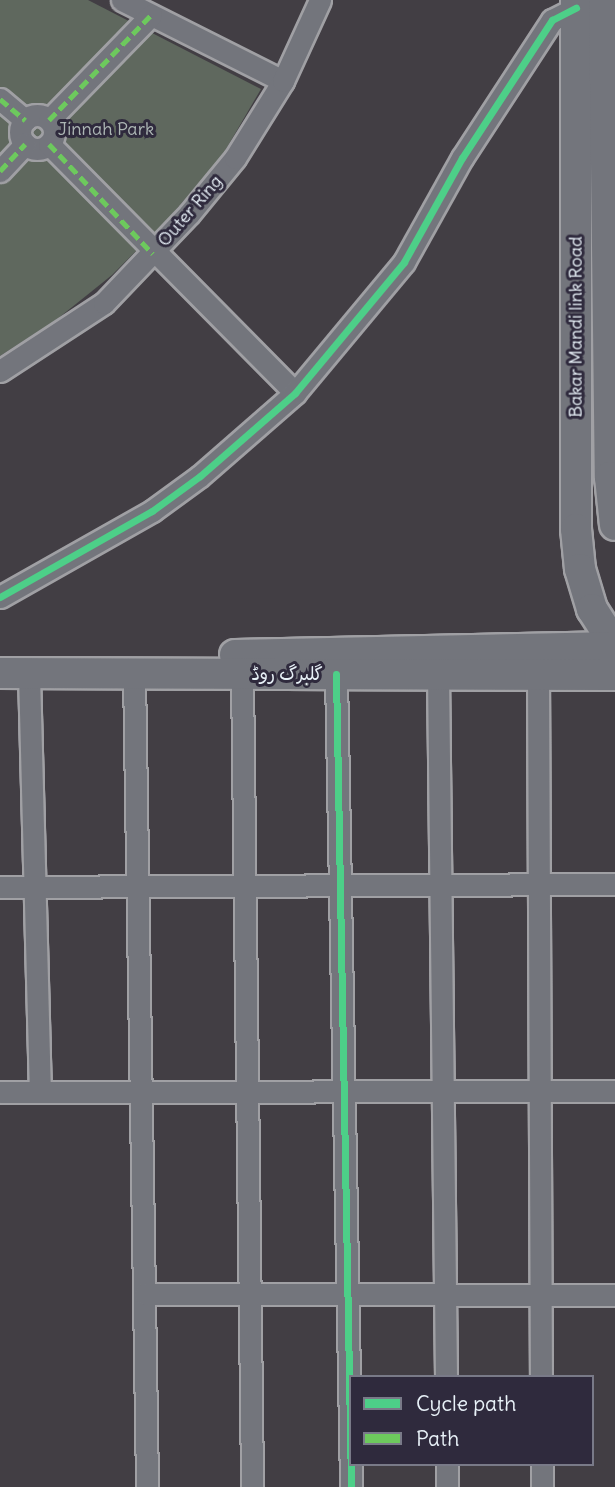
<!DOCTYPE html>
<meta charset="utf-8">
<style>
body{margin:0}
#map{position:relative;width:615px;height:1487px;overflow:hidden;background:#423e44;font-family:Delius,"Playpen Sans Arabic",sans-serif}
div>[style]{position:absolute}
.green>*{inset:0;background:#5f685e}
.roads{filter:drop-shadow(2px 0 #a0a0a4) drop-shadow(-2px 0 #a0a0a4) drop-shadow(0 2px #a0a0a4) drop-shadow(0 -2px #a0a0a4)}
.street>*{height:21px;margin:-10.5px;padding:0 10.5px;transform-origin:10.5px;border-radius:10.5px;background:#73757c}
.street>.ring{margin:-10.5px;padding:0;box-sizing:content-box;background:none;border:21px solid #73757c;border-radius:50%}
.secondary>*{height:30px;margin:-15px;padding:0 15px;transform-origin:15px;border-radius:15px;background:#73757c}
.quiet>*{height:5px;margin-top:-2.5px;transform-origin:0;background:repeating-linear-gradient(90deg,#6dc95d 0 10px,transparent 0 15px)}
.cycleway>*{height:7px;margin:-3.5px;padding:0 3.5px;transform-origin:3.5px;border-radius:3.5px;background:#4dcf88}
span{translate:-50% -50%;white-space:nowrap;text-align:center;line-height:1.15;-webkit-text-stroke:6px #2f2a3d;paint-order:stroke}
.park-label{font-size:18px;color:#acb6b4}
.street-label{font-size:18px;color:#e8f1f8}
.legend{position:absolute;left:349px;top:1375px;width:245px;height:91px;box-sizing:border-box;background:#2f2a3d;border:2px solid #797a88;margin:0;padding:9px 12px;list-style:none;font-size:21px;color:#e8f1f8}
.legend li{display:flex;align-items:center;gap:14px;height:35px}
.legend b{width:35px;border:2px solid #797a88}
</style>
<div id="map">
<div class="green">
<div style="clip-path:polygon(0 0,88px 0,261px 89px,222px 156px,168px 219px,112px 275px,56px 320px,0 356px)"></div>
</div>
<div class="roads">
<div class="street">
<div style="left:122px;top:0;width:180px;rotate:26.7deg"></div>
<div style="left:0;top:99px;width:33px;rotate:40deg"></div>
<div class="ring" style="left:20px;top:115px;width:13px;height:13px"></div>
<div style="left:49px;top:120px;width:146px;rotate:-45.8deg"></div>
<div style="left:49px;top:144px;width:350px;rotate:45.3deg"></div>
<div style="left:0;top:171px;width:37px;rotate:-47deg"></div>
<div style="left:0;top:371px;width:124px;rotate:-33.2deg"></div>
<div style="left:104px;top:303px;width:123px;rotate:-46.3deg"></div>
<div style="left:189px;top:214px;width:72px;rotate:-50.6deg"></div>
<div style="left:235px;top:158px;width:91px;rotate:-58.1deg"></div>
<div style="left:283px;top:81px;width:89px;rotate:-65.4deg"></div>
<div style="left:0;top:597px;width:175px;rotate:-29.5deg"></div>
<div style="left:152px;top:511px;width:59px;rotate:-36.1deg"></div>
<div style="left:200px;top:476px;width:126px;rotate:-41.1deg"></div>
<div style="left:295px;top:393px;width:170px;rotate:-50.2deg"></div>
<div style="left:404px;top:262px;width:119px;rotate:-60.9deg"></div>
<div style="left:462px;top:158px;width:165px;rotate:-56.9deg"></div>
<div style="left:552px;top:20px;width:27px;rotate:-27deg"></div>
<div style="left:438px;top:672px;width:705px;rotate:89.35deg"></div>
<div style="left:538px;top:672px;width:705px;rotate:89.76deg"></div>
<div style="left:29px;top:674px;width:417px;rotate:88.5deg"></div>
<div style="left:134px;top:674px;width:813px;rotate:89.08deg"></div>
<div style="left:336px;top:674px;width:813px;rotate:88.94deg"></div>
<div style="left:242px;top:675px;width:812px;rotate:89.29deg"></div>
<div style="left:0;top:887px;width:615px;rotate:-0.28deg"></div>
<div style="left:0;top:1092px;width:615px;rotate:-0.09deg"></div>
<div style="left:145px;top:1294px;width:470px;rotate:0.1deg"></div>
<div style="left:447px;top:1464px;width:23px;rotate:90deg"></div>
<div style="left:542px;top:1464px;width:23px;rotate:90deg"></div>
</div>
<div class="secondary">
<div style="left:576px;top:0;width:529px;rotate:90deg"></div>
<div style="left:576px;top:529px;width:40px;rotate:84.3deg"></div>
<div style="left:580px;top:569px;width:42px;rotate:73.3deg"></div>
<div style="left:592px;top:609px;width:43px;rotate:57.4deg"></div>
<div style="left:604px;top:0;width:477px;rotate:89.3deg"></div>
<div style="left:610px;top:477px;width:48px;rotate:84.1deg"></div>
<div style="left:235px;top:655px;width:380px;rotate:-1.2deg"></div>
<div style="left:0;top:673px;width:615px;rotate:0.19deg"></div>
</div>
</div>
<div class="quiet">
<div style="left:0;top:99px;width:33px;rotate:40deg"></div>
<div style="left:49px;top:120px;width:146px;rotate:-45.8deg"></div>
<div style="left:49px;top:144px;width:151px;rotate:46.6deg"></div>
<div style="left:0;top:171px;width:37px;rotate:-47deg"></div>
</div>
<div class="cycleway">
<div style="left:0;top:597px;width:175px;rotate:-29.5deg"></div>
<div style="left:152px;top:511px;width:59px;rotate:-36.1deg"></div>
<div style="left:200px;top:476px;width:126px;rotate:-41.1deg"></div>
<div style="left:295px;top:393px;width:170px;rotate:-50.2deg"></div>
<div style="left:404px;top:262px;width:119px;rotate:-60.9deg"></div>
<div style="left:462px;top:158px;width:165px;rotate:-56.9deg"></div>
<div style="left:552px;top:20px;width:27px;rotate:-27deg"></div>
<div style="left:336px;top:674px;width:813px;rotate:88.94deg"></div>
</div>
<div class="park-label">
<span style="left:106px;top:129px">Jinnah Park</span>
</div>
<div class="street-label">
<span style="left:190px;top:211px;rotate:-49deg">Outer Ring</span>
<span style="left:576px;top:327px;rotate:-90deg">Bakar Mandi link Road</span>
<span style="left:287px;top:674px">گلبرگ روڈ</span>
</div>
<ul class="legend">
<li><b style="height:9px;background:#4dcf88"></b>Cycle path</li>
<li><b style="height:9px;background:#6dc95d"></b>Path</li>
</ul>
</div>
